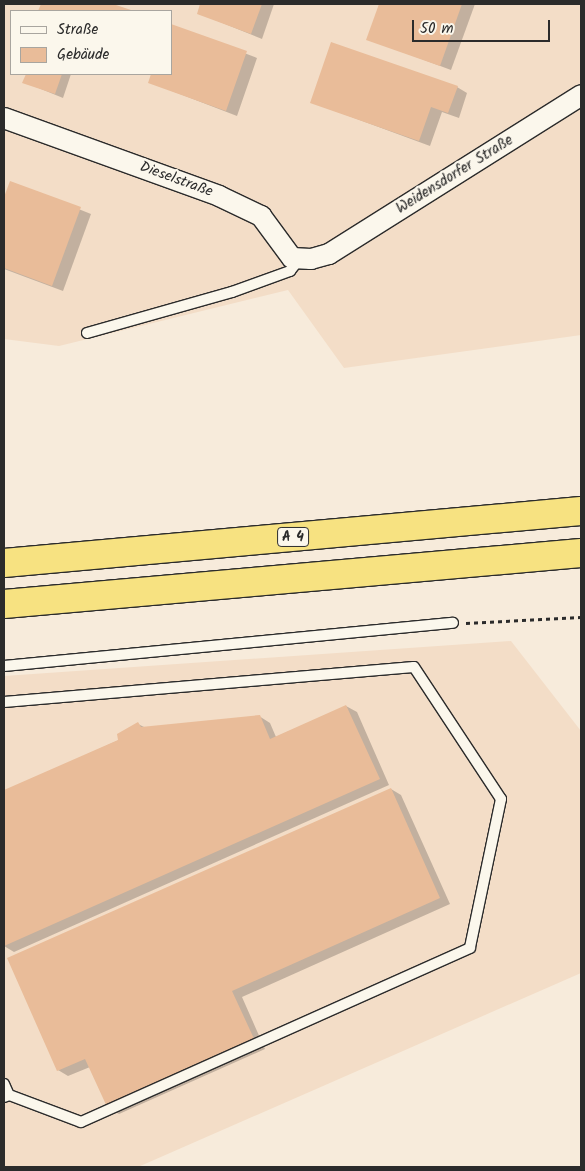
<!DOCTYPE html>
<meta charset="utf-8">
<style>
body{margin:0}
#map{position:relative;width:585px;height:1171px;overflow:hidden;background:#f7ebdb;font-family:Kalam,sans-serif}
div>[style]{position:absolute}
.built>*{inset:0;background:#f3ddc7}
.shadow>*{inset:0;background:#0003}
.building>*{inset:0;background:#e9bc99}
.path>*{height:3px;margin-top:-1.5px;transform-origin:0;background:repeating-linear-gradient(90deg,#2b2b2b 0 4px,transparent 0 8px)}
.roads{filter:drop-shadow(1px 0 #2b2b2b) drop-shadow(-1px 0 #2b2b2b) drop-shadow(0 1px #2b2b2b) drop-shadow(0 -1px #2b2b2b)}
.service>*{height:10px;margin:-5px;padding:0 5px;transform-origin:5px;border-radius:5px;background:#fbf7ec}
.minor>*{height:20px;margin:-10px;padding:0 10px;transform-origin:10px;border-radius:10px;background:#fbf7ec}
.motorway>*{height:28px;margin:-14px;padding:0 14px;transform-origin:14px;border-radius:14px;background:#f7e281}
span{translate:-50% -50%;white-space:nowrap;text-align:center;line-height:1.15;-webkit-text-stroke:4.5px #fbf7ec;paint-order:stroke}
.shield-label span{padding:1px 4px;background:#fbf7ec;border:1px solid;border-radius:4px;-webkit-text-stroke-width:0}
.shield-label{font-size:14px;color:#2b2b2b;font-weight:700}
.street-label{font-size:15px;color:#2b2b2b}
.frame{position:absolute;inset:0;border:5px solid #2b2b2b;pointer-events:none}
.legend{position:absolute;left:10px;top:10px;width:162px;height:65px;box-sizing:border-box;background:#fbf7ec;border:1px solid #a8a59f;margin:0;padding:6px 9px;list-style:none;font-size:15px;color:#2b2b2b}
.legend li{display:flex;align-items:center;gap:10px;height:25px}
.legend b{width:25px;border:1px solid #a8a59f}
.scale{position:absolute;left:412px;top:20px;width:138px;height:22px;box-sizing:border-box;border:2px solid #2b2b2b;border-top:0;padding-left:6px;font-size:15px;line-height:18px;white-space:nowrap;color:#2b2b2b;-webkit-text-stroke:4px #fbf7ec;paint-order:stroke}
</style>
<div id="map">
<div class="built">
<div style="clip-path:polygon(evenodd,4px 4px,581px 4px,581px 335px,344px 368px,288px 290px,59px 346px,4px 339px,4px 4px,11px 11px,171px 11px,171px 74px,11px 74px,11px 11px)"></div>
<div style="clip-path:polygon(511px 641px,581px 731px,581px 973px,138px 1167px,4px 1167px,4px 676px)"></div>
</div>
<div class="shadow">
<div style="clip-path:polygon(42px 4px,109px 4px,131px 11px,39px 11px)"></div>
<div style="clip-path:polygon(202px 4px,274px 4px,262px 39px,198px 13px)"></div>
<div style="clip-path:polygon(380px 4px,475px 4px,451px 70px,368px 39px)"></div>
<div style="clip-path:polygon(171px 25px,257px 58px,237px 116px,149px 82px,153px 74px,171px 74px)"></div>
<div style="clip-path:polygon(27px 74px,71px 74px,63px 98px,24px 82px)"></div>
<div style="clip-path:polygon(457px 87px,467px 93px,459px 118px,442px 112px,430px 146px,311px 102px)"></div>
<div style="clip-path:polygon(11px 182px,91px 214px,63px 291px,4px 269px,4px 201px)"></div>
<div style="clip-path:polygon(346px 706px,357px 712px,389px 785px,14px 952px,4px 946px,4px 792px,119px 740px,138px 724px,146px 728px,259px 716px,270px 723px,276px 737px)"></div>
<div style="clip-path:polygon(391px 789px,401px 795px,450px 904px,242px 997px,265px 1049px,119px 1114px,109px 1108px,90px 1067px,68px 1076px,58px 1070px)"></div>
</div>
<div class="building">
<div style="clip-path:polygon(41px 4px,113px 4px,134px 11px,38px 11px)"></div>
<div style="clip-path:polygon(200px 4px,262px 4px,251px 34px,197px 14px)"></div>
<div style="clip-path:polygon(379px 4px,462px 4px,440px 66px,366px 40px)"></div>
<div style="clip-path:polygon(171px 24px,247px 51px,226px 111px,148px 83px,151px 74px,171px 74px)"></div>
<div style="clip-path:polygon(331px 42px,458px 86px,448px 113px,431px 107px,419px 141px,310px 103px)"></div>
<div style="clip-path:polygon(26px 74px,62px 74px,55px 94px,22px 83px)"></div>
<div style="clip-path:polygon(10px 181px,81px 207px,52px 286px,4px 268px,4px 197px)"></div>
<div style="clip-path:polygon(346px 705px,380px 779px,4px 946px,4px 790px,118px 740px,117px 734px,138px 722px,141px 727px,260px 715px,270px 739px)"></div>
<div style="clip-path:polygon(391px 788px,440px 898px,232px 991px,256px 1043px,108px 1109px,85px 1059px,57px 1071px,7px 958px)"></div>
</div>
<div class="path">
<div style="left:466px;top:623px;width:115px;rotate:-3deg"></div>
</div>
<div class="roads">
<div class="service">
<div style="left:87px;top:333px;width:151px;rotate:-15.8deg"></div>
<div style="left:232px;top:292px;width:62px;rotate:-19.9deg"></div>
<div style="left:290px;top:271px;width:16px;rotate:-52deg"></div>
<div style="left:4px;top:666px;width:451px;rotate:-5.5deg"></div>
<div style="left:4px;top:702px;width:411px;rotate:-4.9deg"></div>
<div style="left:414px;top:667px;width:158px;rotate:56.6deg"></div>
<div style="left:501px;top:799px;width:152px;rotate:101.8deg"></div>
<div style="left:470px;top:948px;width:426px;rotate:155.9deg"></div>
<div style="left:81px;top:1122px;width:77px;rotate:-159.4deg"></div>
<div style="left:4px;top:1084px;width:12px;rotate:66deg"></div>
<div style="left:9px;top:1095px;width:5px;rotate:158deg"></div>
</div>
<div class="minor">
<div style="left:4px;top:118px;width:229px;rotate:19.9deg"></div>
<div style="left:219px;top:196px;width:47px;rotate:25.5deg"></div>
<div style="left:261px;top:216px;width:52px;rotate:53.6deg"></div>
<div style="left:292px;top:258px;width:19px;rotate:3deg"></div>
<div style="left:311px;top:259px;width:19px;rotate:-16deg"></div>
<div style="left:329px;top:254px;width:298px;rotate:-32.2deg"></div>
</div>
<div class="motorway">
<div style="left:4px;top:563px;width:579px;rotate:-5.15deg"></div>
<div style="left:4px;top:604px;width:579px;rotate:-5.05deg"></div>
</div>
</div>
<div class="shield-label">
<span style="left:293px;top:537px">A 4</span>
</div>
<div class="street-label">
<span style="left:455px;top:175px;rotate:-32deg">Weidensdorfer Straße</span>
<span style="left:176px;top:180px;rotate:20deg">Dieselstraße</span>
</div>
<div class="frame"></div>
<ul class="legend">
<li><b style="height:6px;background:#fbf7ec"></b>Straße</li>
<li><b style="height:14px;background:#e9bc99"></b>Gebäude</li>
</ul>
<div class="scale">50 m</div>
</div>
